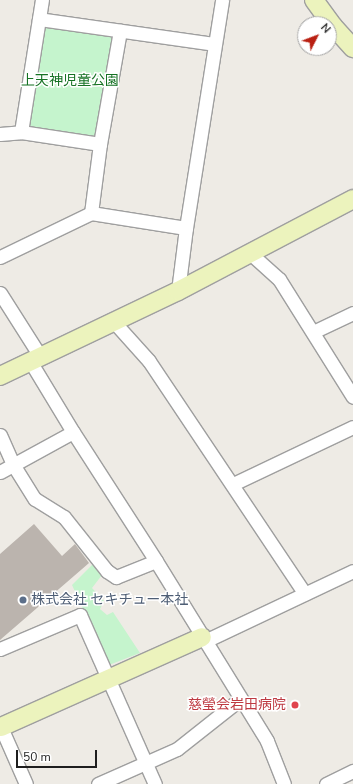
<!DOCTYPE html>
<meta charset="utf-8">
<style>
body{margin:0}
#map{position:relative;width:353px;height:784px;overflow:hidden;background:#eeebe5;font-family:"Nunito Sans","Noto Sans JP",sans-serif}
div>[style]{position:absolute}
.park>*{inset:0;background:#c5f4cd}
.building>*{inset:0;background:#bbb4ae}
.roads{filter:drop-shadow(1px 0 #9f9f9f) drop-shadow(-1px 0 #9f9f9f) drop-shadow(0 1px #9f9f9f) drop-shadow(0 -1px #9f9f9f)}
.street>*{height:13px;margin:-6.5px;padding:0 6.5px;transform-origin:6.5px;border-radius:6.5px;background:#fff}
.secondary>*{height:18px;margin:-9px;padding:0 9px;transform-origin:9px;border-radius:9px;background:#ecf3bd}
.dots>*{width:11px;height:11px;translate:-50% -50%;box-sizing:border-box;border:2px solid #fff;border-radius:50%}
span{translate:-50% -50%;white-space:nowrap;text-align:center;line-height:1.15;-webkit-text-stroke:3px #fff;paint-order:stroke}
.park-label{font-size:14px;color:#167224}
.service-label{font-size:14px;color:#4e5e75}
.left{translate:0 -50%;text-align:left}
.health-label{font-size:14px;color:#be3a42}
.right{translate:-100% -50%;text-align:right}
.north{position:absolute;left:297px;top:16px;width:40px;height:40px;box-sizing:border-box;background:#fff;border:1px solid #a5a5a5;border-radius:50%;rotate:48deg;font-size:11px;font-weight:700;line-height:16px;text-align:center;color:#1e1e1e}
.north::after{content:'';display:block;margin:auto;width:14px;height:18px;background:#b92012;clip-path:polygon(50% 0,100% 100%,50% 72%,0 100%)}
.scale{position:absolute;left:16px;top:750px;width:81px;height:18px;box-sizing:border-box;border:2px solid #1e1e1e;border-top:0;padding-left:5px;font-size:12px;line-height:14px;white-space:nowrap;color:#1e1e1e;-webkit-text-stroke:3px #fff;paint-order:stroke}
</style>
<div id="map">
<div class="park">
<div style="clip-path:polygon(47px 25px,108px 35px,112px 38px,96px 134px,93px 138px,30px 129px,28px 124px,42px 27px)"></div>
<div style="clip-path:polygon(93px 564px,102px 575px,92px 588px,104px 601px,100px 609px,107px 615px,113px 612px,140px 653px,109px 665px,72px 585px)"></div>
</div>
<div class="building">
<div style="clip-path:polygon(34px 524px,62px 556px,75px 544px,89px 563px,0 640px,0 554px)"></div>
</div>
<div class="roads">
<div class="street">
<div style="left:39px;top:19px;width:177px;rotate:8.1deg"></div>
<div style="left:21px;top:132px;width:134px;rotate:-81deg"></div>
<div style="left:0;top:134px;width:21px;rotate:-5deg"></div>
<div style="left:21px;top:132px;width:80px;rotate:8.6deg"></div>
<div style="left:91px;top:213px;width:70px;rotate:-82.6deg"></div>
<div style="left:100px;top:144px;width:115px;rotate:-80deg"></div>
<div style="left:251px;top:254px;width:38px;rotate:42deg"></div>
<div style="left:279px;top:279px;width:139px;rotate:57.9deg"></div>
<div style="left:0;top:257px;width:101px;rotate:-25.8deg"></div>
<div style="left:91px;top:213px;width:96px;rotate:9deg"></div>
<div style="left:178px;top:291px;width:64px;rotate:-82.8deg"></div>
<div style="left:186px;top:228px;width:231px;rotate:-81deg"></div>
<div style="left:0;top:293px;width:75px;rotate:57.6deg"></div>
<div style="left:114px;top:322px;width:52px;rotate:48.1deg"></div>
<div style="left:149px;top:361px;width:280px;rotate:56.2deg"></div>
<div style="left:313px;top:332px;width:44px;rotate:-25.4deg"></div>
<div style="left:30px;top:361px;width:83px;rotate:58.8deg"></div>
<div style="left:73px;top:432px;width:153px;rotate:57.2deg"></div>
<div style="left:156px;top:561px;width:211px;rotate:58.3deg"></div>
<div style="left:267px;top:741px;width:46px;rotate:68.4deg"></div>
<div style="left:0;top:435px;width:34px;rotate:66deg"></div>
<div style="left:14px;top:466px;width:39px;rotate:58deg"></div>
<div style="left:35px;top:499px;width:34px;rotate:32deg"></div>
<div style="left:64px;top:517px;width:69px;rotate:51.5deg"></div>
<div style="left:107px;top:571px;width:11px;rotate:34deg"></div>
<div style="left:116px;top:577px;width:43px;rotate:-21.8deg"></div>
<div style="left:0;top:472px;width:83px;rotate:-28.7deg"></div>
<div style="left:233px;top:484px;width:133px;rotate:-25.4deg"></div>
<div style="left:205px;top:641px;width:164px;rotate:-25.3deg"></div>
<div style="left:0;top:649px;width:87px;rotate:-23deg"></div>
<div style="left:80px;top:615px;width:185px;rotate:66.1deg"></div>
<div style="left:0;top:725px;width:64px;rotate:66.2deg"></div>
<div style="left:98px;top:784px;width:86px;rotate:-23.9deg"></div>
<div style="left:177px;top:749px;width:80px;rotate:-38.4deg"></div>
<div style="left:326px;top:784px;width:30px;rotate:-26deg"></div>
</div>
<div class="secondary">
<div style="left:314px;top:0;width:32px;rotate:54deg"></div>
<div style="left:333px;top:26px;width:30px;rotate:48deg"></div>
<div style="left:0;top:376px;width:197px;rotate:-25.5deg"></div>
<div style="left:178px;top:291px;width:198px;rotate:-27.7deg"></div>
<div style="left:1px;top:727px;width:220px;rotate:-24.1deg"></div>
</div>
</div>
<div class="dots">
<div style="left:23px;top:600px;background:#5c6f8a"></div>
<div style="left:295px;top:705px;background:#e0444e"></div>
</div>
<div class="park-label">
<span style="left:70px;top:81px">上天神児童公園</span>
</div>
<div class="service-label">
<span class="left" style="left:31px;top:600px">株式会社 セキチュー本社</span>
</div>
<div class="health-label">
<span class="right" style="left:286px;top:705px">慈瑩会岩田病院</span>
</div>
<div class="north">N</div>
<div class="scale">50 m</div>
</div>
